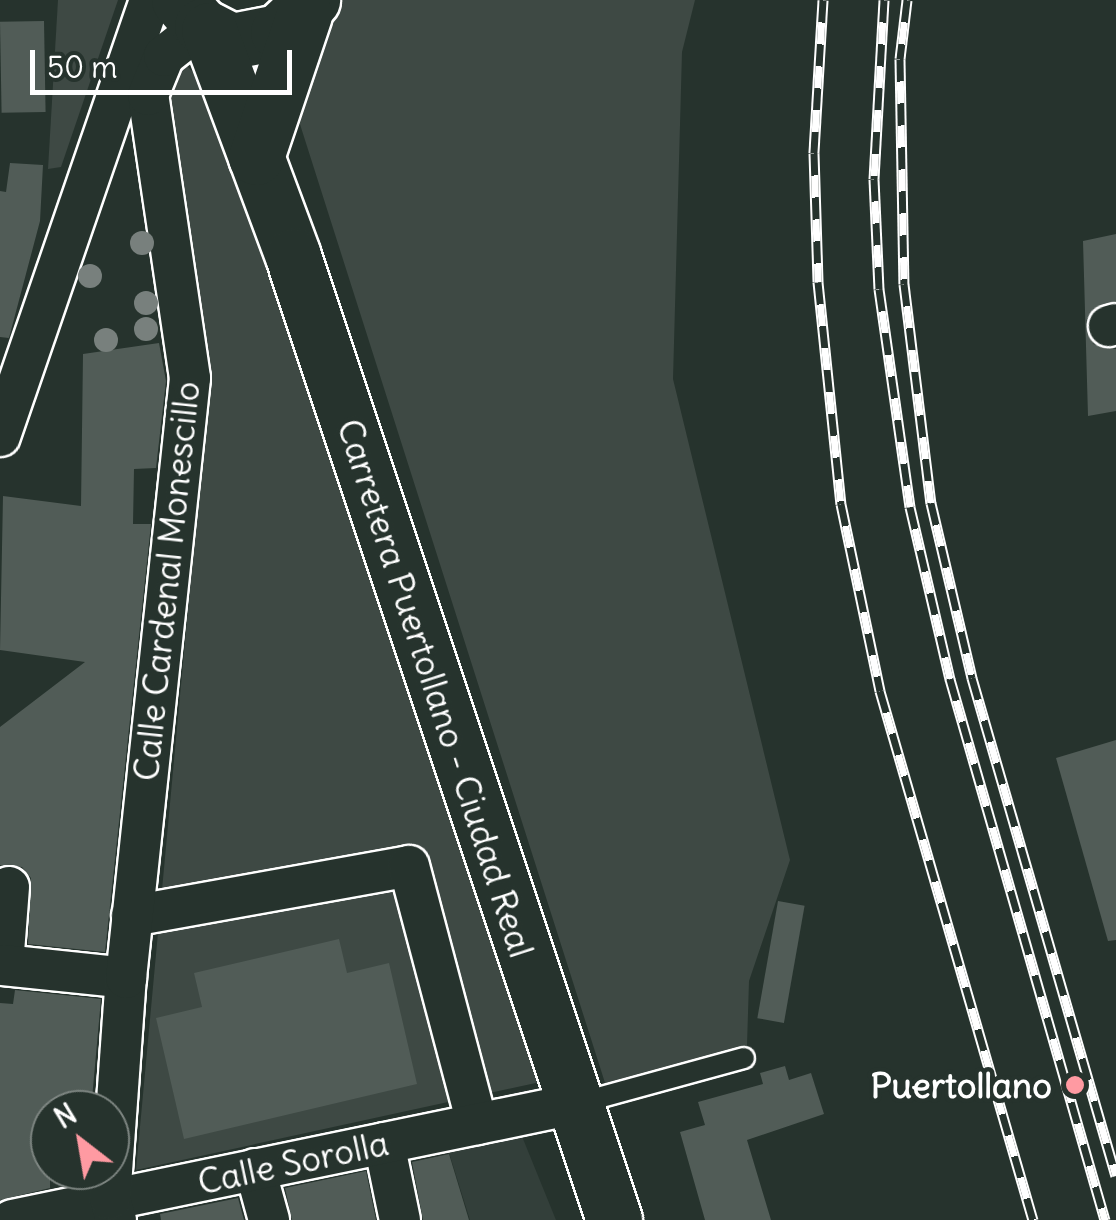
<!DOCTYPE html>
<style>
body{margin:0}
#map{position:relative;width:1116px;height:1220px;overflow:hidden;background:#26332d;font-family:Delius,sans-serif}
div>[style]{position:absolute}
.built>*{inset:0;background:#333f3a}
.green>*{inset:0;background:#3e4944}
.building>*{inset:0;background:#515c57;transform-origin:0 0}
.roads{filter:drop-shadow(2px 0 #fff) drop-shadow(-2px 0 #fff) drop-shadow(0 2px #fff) drop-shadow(0 -2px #fff)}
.service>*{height:20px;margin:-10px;padding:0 10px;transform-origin:10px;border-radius:10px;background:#26332d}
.minor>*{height:40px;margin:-20px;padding:0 20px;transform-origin:20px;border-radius:20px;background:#26332d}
.trunk>*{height:55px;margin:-27.5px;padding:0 27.5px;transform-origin:27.5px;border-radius:27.5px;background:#26332d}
.rail>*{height:11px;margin-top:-5.5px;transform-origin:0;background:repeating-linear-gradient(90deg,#26332d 0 22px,#fff 0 44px);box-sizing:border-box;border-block:2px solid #fff}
.trees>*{width:24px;height:24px;margin:-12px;border-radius:50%;background:#78807d}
.dots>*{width:28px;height:28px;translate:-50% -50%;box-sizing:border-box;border:5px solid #26332d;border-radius:50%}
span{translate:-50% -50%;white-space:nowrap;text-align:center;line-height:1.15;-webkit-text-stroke:9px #26332d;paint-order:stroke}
.street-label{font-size:35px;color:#fff}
.poi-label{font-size:35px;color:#fff;font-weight:700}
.right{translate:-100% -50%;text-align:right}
.north{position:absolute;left:30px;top:1090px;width:100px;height:100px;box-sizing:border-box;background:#26332d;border:2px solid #7d8581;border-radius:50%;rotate:329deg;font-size:28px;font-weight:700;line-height:40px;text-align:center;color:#fff}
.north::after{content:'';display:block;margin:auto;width:35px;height:45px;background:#ff9aa2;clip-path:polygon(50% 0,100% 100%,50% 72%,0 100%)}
.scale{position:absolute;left:30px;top:50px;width:262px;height:45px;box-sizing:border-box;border:5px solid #fff;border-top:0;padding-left:12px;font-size:30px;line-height:35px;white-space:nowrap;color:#fff;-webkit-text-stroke:8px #26332d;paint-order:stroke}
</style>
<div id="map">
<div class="built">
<div style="clip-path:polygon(519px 1129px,556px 1220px,470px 1220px,446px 1143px)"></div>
</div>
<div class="green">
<div style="clip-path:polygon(58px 0,118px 0,61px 167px,48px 169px)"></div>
<div style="clip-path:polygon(339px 0,695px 0,682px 52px,673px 379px,790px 860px,749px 981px,747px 1045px,606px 1086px,291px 96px)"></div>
<div style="clip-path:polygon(184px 63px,206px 85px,545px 1081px,136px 1170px,207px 405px,169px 98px)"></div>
</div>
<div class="building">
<div style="left:44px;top:21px;width:91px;height:44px;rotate:89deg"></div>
<div style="clip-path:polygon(10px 163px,43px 165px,40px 221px,9px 338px,0 337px,0 191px,6px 192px)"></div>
<div style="clip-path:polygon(1116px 234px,1116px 301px,1093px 309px,1086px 321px,1093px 344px,1116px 349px,1116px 411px,1088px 416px,1083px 241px)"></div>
<div style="clip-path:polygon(159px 343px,166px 381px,156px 468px,134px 469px,133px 524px,151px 524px,105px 952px,28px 944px,31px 878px,22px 867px,0 865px,0 727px,85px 662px,0 650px,3px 496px,81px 506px,83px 354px)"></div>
<div style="clip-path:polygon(1116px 740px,1116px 940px,1108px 941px,1056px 758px)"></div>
<div style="left:778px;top:901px;width:27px;height:119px;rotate:10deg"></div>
<div style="clip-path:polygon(339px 939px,347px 973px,389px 963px,417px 1084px,184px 1139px,156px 1018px,202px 1007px,194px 973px)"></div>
<div style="clip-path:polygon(15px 990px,101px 999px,91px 1110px,50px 1110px,50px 1188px,0 1200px,0 1003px,13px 1004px)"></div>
<div style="clip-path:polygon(785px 1066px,789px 1080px,811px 1073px,824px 1114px,747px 1140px,771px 1220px,705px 1220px,680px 1132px,705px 1125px,698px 1102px,763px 1084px,760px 1073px)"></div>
<div style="clip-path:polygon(449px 1154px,469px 1220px,423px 1220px,412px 1162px)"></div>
<div style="clip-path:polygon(366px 1171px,376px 1220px,292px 1220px,285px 1188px)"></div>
<div style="clip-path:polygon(238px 1198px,244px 1220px,161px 1220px,160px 1214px)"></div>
</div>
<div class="roads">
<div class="service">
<div style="left:576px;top:1104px;width:174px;rotate:-15.3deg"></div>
</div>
<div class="minor">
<div style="left:1109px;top:326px;width:7px;rotate:-16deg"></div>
<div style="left:0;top:436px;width:461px;rotate:-71deg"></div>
<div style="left:9px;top:887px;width:78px;rotate:94.4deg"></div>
<div style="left:3px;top:965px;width:124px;rotate:6deg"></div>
<div style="left:132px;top:916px;width:281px;rotate:-10.2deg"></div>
<div style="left:409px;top:866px;width:267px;rotate:75.2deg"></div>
<div style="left:384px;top:1143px;width:79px;rotate:78.3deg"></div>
<div style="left:255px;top:1169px;width:53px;rotate:74.6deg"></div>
<div style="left:12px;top:1220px;width:574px;rotate:-11.66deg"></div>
<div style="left:116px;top:1220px;width:22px;rotate:-106deg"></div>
<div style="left:110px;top:1199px;width:222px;rotate:-85.9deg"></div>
<div style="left:126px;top:978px;width:603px;rotate:-83.91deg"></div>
<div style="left:190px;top:378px;width:286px;rotate:-98.4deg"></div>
<div style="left:148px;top:95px;width:42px;rotate:-67.7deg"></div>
<div style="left:164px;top:56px;width:48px;rotate:-38.3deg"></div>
</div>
<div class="trunk">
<div style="left:179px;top:0;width:35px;rotate:49deg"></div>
<div style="left:202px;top:26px;width:34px;rotate:27deg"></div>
<div style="left:232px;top:41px;width:47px;rotate:-11.1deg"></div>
<div style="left:278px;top:32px;width:47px;rotate:-43.3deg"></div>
<div style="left:209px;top:30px;width:241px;rotate:69.6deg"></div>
<div style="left:293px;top:256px;width:1016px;rotate:71.58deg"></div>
<div style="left:256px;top:157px;width:151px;rotate:-71.4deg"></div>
</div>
</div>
<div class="rail">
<div style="left:823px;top:0;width:153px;rotate:93.4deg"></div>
<div style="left:814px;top:153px;width:129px;rotate:88.2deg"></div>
<div style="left:818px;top:282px;width:223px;rotate:84.1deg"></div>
<div style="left:841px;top:504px;width:191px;rotate:78.2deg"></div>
<div style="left:880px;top:691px;width:551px;rotate:73.87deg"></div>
<div style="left:884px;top:0;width:179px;rotate:93.2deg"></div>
<div style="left:874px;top:179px;width:110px;rotate:87.4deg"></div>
<div style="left:879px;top:289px;width:220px;rotate:81.9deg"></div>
<div style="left:910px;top:507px;width:177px;rotate:76.9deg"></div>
<div style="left:950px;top:679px;width:563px;rotate:74.01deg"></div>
<div style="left:907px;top:0;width:59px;rotate:96.8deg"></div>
<div style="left:900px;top:59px;width:225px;rotate:89deg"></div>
<div style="left:904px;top:284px;width:221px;rotate:83deg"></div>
<div style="left:931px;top:503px;width:180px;rotate:76.8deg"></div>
<div style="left:972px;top:678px;width:518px;rotate:73.87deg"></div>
</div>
<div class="trees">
<div style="left:142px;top:243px"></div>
<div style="left:90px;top:276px"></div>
<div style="left:146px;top:303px"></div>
<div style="left:146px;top:329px"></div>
<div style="left:106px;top:340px"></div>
</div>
<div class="dots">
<div style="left:1075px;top:1085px;background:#ff9aa2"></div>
</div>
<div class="street-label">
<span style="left:166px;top:581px;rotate:-84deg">Calle Cardenal Monescillo</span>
<span style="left:436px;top:688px;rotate:72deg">Carretera Puertollano - Ciudad Real</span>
<span style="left:293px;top:1162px;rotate:-12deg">Calle Sorolla</span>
</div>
<div class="poi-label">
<span class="right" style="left:1052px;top:1085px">Puertollano</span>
</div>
<div class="north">N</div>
<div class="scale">50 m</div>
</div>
